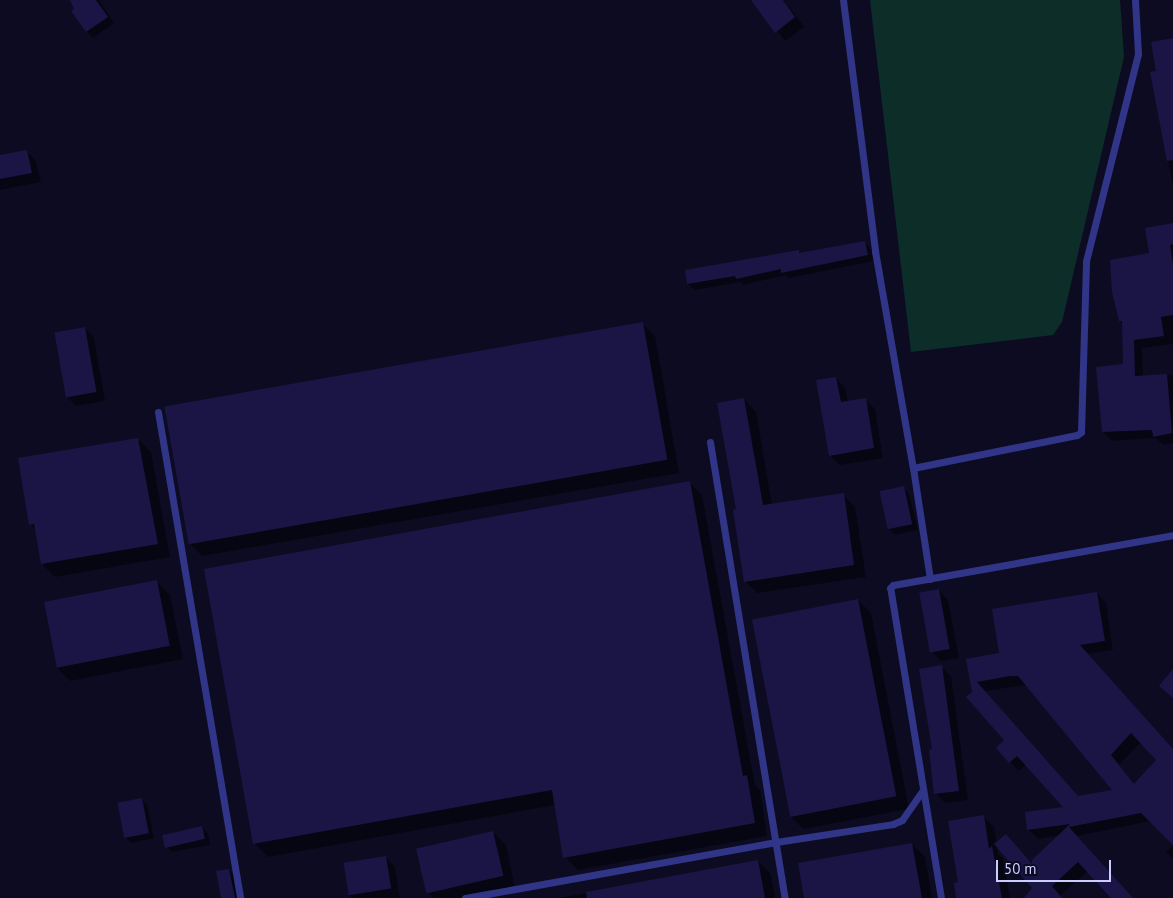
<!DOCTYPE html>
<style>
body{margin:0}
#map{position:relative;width:1173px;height:898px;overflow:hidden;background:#0d0b22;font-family:"PT Sans",sans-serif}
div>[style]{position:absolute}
.green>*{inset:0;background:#0d2d29}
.shadow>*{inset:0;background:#0007}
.building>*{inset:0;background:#1a1545;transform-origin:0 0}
.service>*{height:7px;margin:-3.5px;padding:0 3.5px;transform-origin:3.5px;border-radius:3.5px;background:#303587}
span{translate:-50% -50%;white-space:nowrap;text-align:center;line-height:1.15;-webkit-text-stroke:5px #0d0b22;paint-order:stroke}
.scale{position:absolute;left:996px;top:860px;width:115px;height:22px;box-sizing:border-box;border:2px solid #cdccff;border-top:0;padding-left:6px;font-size:15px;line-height:18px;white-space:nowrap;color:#cdccff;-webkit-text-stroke:4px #0d0b22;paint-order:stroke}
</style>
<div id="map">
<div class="green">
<div style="clip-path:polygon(870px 0,1120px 0,1124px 57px,1062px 322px,1053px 335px,911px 352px)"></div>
</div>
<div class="shadow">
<div style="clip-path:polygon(71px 0,99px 0,114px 23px,93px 38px,87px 32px)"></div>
<div style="clip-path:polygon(752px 0,784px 0,804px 27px,785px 41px)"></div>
<div style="clip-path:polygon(1173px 39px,1173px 186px,1151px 73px,1158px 72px)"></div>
<div style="clip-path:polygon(27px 151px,36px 161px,41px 182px,0 190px,0 157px)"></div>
<div style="clip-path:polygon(1173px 224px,1173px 344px,1142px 348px,1143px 377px,1173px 375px,1173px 443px,1163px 445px,1156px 438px,1112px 441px,1103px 432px,1124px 366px,1123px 324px,1120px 321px,1151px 254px)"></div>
<div style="clip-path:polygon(865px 242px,871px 249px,873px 261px,789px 278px,786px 275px,743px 285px,741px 282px,695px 290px,688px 284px,798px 251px,801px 254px)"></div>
<div style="clip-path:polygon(642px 323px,655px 336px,679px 473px,202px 556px,189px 543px)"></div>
<div style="clip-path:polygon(85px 328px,94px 338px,105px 401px,76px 406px,66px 396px)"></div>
<div style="clip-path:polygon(836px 378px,845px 388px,848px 402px,865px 399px,875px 409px,883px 458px,840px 465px,830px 456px)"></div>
<div style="clip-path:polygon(744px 399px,756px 412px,772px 505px,843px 495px,855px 507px,866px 577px,757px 593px,745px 581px,737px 510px)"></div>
<div style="clip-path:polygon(138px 439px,151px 452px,170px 557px,55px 577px,42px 564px,36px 530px,30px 524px)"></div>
<div style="clip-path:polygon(689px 482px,702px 495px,755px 785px,760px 790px,767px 836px,578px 870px,565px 857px,555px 805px,268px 857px,255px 844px)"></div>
<div style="clip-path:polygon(903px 487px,909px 494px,918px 530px,895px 535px,889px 529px)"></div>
<div style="clip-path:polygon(157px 582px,170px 595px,183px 659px,70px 681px,57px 668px)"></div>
<div style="clip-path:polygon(939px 590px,948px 600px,959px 658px,941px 661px,932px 652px)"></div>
<div style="clip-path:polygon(evenodd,1097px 593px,1106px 603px,1113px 650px,1088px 654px,1173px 750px,1173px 844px,1151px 821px,1077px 836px,1132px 898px,1113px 898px,1088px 871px,1060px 896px,1062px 898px,1025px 898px,1034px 887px,997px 846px,998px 854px,1003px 858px,1010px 898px,958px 898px,960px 884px,983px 816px,994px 827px,997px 844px,1034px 866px,1060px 835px,1038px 839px,1028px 829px,1065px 808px,1027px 764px,1019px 771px,1010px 762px,1006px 741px,973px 692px,967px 660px,1000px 654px,1097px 593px,1027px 685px,1115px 791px,1078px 798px,985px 691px,1027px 685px,1097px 593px,1141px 742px,1157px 760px,1135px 785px,1119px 765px,1141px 742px)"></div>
<div style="clip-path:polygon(858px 600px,871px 613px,909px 809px,803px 829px,790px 816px)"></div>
<div style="clip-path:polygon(941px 667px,951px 676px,968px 800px,945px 803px,935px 793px,933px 750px)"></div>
<div style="clip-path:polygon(141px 799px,147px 804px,154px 838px,131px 843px,125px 837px)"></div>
<div style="clip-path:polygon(202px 827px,208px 834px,210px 845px,172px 852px,166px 846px)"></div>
<div style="clip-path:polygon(493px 832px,506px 845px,515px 889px,475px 898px,433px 898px,427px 892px)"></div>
<div style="clip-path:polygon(912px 844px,925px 857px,932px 898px,805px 898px)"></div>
<div style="clip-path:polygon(1173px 846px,1173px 860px,1166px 851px)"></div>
<div style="clip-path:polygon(386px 857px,395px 867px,400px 898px,352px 898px,349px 895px)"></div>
<div style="clip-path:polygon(758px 861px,771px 874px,775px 898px,559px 898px)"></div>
<div style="clip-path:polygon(229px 870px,235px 877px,239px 898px,223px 898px)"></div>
</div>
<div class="building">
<div style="clip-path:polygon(70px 0,96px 0,108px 17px,86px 32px,71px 11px,74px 9px)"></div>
<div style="clip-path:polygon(751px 0,783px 0,795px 17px,775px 33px)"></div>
<div style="clip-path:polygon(1173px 38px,1173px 160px,1167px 161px,1150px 72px,1156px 71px,1151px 42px)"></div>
<div style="clip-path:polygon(27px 150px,32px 173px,0 179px,0 155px)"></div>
<div style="clip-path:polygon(1173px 223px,1173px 244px,1170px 245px,1173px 264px,1173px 315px,1161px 317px,1164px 336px,1134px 340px,1135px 376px,1167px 374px,1172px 433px,1153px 437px,1152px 430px,1102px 432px,1096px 367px,1123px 364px,1122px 321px,1119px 321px,1112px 292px,1110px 260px,1149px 253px,1145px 228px)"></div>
<div style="clip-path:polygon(865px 241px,868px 255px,781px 273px,781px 269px,736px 279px,735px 276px,687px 284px,685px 270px,799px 250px,799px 253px)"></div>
<div style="left:643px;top:322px;width:140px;height:486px;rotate:80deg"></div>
<div style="left:85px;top:327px;width:66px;height:31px;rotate:80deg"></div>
<div style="clip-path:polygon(836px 377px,841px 402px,866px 398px,874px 448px,829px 456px,816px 380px)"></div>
<div style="clip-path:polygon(744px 398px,763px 505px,844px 493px,854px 565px,744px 582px,733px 510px,736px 509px,717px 403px)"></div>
<div style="clip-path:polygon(138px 438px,158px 544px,41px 564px,34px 524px,29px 525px,18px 458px)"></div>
<div style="clip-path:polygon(690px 481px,743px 776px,747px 775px,755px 823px,563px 858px,552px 790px,253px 844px,204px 569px)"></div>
<div style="left:904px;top:486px;width:39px;height:25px;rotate:78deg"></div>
<div style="left:157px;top:580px;width:67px;height:115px;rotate:79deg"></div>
<div style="left:939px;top:589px;width:61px;height:20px;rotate:80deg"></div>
<div style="clip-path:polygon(evenodd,1097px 592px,1105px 641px,1080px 645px,1173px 749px,1173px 845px,1141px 813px,1069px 827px,1133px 898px,1111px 898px,1078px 862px,1052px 886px,1062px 898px,1024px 898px,1032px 888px,994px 844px,1006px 834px,1032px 864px,1032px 860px,1070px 824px,1027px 830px,1025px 812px,1063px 807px,1017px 756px,1009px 763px,996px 748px,1004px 740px,966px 697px,972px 692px,966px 659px,999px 653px,992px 609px,1097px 592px,1010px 676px,1018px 676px,1112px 790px,1078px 796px,977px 682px,1010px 676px,1097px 592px,1131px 733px,1156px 760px,1134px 784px,1111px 755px,1131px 733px)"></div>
<div style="left:858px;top:599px;width:201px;height:108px;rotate:79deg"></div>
<div style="clip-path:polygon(942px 665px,959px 791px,934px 794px,929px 750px,932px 749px,919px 669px)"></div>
<div style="clip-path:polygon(1173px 669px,1173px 698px,1159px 686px)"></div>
<div style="left:142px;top:798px;width:36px;height:25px;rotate:79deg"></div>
<div style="clip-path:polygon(984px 815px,989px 849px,992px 846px,1002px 898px,956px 898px,954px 883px,958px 882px,948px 821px)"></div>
<div style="left:202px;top:826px;width:13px;height:41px;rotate:77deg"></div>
<div style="left:493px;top:831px;width:46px;height:79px;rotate:77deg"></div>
<div style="clip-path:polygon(912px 843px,922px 898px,804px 898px,798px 863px)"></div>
<div style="left:386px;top:856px;width:33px;height:43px;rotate:81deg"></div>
<div style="clip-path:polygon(758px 860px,765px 898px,587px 898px,586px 892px)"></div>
<div style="clip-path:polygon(229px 869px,235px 898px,221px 898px,216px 871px)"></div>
</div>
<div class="service">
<div style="left:843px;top:0;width:253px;rotate:82.7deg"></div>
<div style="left:875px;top:251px;width:220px;rotate:80.1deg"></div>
<div style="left:158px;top:412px;width:493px;rotate:80.4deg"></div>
<div style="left:710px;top:442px;width:462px;rotate:80.7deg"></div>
<div style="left:930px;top:579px;width:112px;rotate:-98.7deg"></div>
<div style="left:913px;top:468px;width:167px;rotate:-11.4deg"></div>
<div style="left:1077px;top:435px;width:5px;rotate:-37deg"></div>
<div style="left:1081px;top:432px;width:171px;rotate:-88.3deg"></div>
<div style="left:1086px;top:261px;width:213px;rotate:-75.9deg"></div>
<div style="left:1138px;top:54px;width:54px;rotate:-93.2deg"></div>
<div style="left:465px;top:898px;width:316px;rotate:-10.2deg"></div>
<div style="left:776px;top:842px;width:118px;rotate:-8.7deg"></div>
<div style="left:893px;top:824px;width:10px;rotate:-24deg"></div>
<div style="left:902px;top:820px;width:35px;rotate:-55deg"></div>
<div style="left:941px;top:898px;width:314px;rotate:-99.3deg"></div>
<div style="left:890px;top:588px;width:4px;rotate:-45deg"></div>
<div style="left:893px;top:585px;width:284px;rotate:-10.1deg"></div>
</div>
<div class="scale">50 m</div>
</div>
